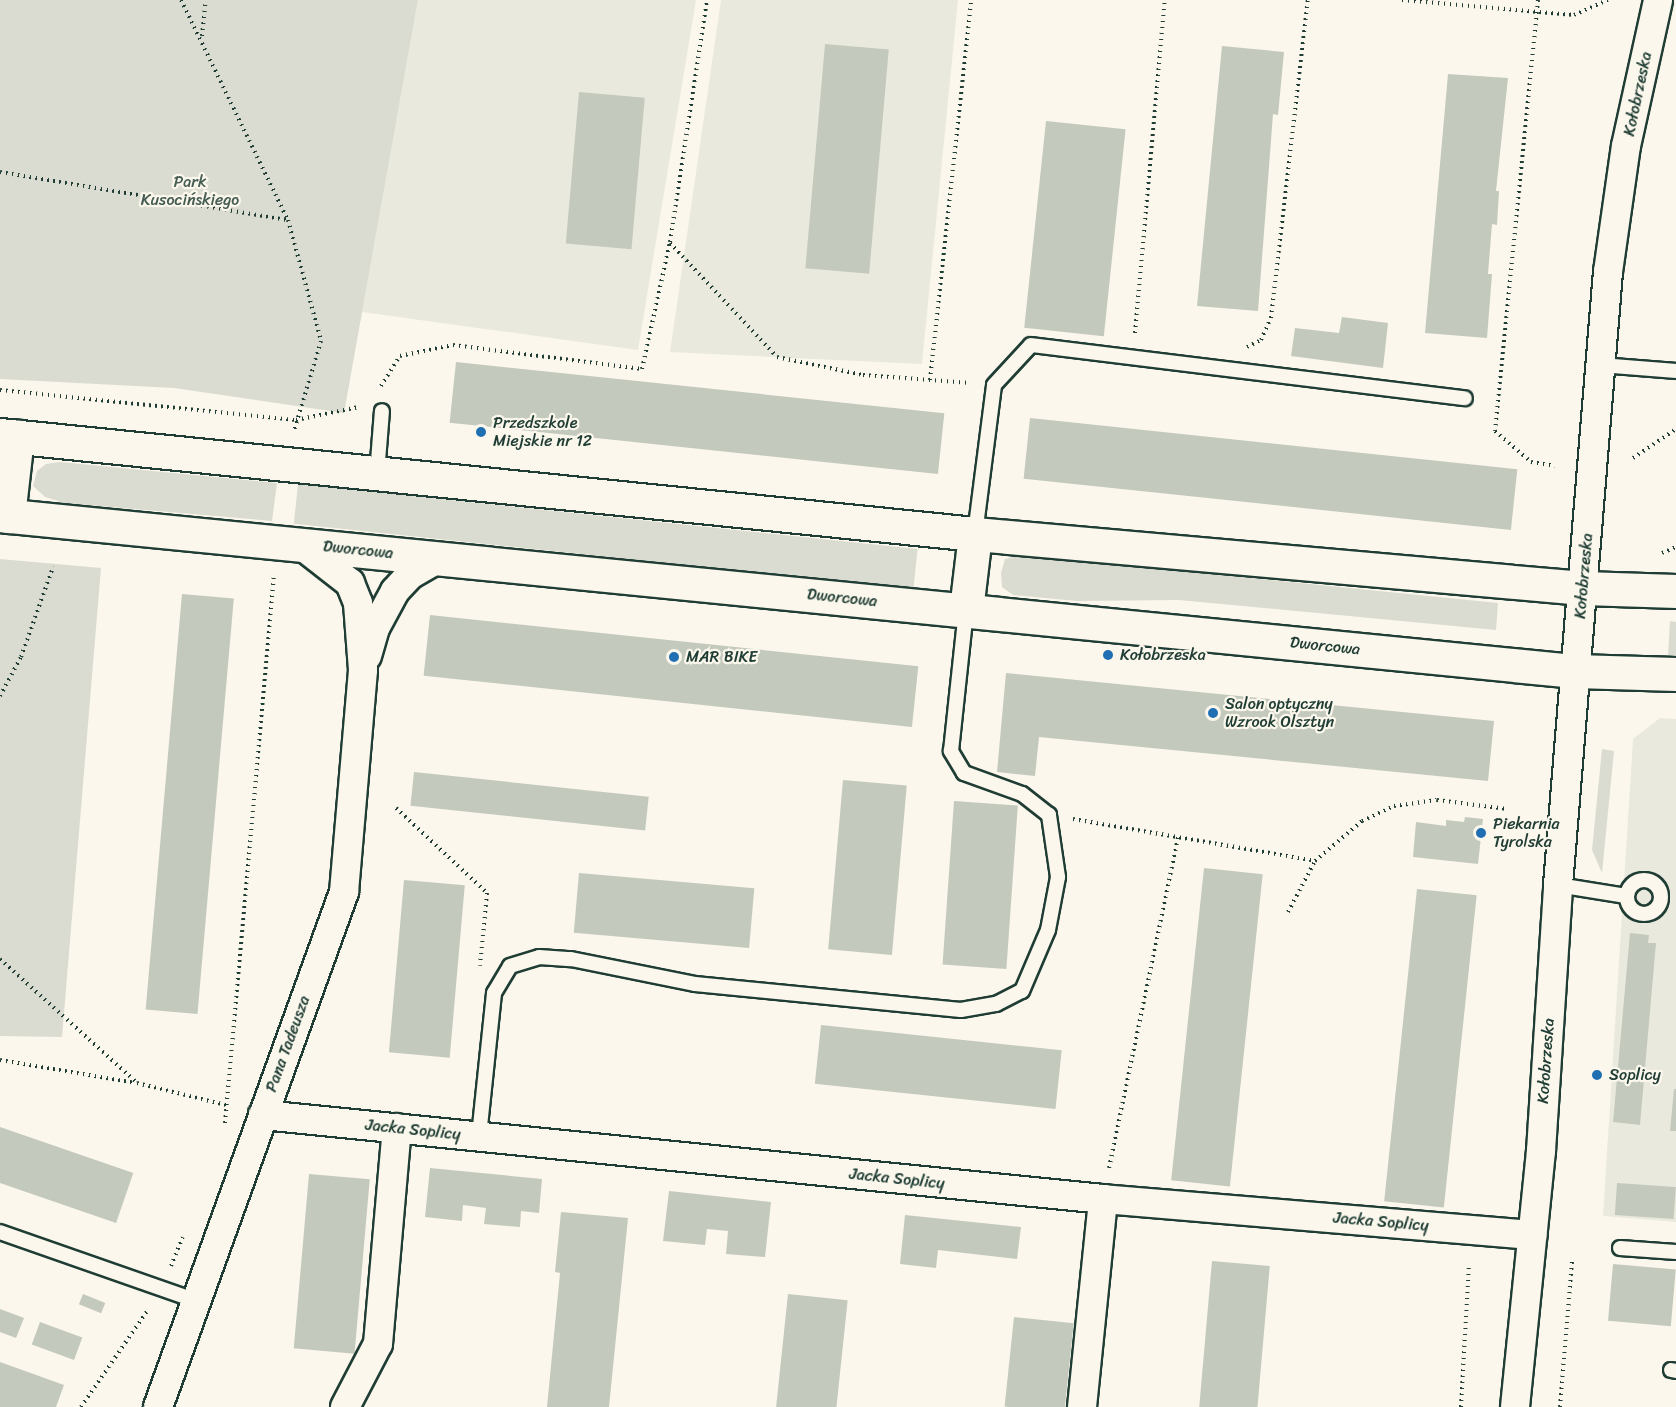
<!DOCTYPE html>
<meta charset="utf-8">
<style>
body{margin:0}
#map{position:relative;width:1676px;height:1407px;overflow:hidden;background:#fbf7ec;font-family:Sriracha,sans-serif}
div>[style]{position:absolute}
.built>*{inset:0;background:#eae9de}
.green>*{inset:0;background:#dbdcd1;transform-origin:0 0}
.building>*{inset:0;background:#c4c9be;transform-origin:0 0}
.path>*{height:4px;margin-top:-2px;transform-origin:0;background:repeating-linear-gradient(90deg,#1f3d34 0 1.5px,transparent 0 6px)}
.roads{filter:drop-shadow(2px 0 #1f3d34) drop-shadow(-2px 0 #1f3d34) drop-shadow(0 2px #1f3d34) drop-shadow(0 -2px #1f3d34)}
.lane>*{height:14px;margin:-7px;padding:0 7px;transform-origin:7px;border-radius:7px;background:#fbf7ec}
.lane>.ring{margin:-7px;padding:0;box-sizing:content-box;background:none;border:14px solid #fbf7ec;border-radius:50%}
.street>*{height:28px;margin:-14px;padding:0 14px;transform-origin:14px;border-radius:14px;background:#fbf7ec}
.secondary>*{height:33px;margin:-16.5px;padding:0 16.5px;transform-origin:16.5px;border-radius:16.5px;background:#fbf7ec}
.dots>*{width:16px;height:16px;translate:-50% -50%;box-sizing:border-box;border:3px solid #fbf7ec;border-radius:50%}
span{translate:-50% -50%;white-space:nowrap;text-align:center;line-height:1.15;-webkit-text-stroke:4.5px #fbf7ec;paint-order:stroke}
.street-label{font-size:16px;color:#1f3d34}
.park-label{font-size:16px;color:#455d53}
.poi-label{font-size:16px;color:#1f3d34}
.left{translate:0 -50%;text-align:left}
</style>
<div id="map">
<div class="built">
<div style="clip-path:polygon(418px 0,696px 0,638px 350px,362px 312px)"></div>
<div style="clip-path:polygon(721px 0,958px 0,922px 364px,670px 352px)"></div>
<div style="clip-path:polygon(1660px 718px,1676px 719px,1676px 1222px,1603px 1216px,1633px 739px)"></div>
</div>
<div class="green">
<div style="clip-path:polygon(0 0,418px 0,344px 413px,174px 388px,0 379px)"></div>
<div style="clip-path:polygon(60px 462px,277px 483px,272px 521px,65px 503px,45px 497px,33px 486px,37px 471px,46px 464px)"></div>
<div style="left:298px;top:484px;width:623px;height:40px;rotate:6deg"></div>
<div style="clip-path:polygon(1023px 555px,1498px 603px,1496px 630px,1179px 600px,1077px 601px,1013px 595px,1002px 587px,1001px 573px,1005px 559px)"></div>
<div style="clip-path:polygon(0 559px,101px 568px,62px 1037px,0 1036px)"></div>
<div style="clip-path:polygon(1670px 621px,1676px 622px,1676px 655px,1668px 655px)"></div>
<div style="clip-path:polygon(1602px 749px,1614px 751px,1602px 873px,1592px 850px)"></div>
</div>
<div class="building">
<div style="left:825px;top:44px;width:64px;height:225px;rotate:5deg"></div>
<div style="clip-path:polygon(1222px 46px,1284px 52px,1278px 115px,1273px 114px,1258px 311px,1197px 306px)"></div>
<div style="clip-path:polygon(1448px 74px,1508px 78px,1496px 191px,1499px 191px,1497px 225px,1492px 224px,1488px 274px,1492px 274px,1487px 338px,1425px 333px)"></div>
<div style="left:579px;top:92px;width:66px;height:152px;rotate:5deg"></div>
<div style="left:1046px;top:121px;width:80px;height:208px;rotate:6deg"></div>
<div style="clip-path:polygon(1342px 317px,1388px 323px,1383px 368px,1291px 356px,1295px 328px,1339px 333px)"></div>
<div style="left:456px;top:362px;width:491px;height:61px;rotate:6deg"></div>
<div style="left:1030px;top:418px;width:490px;height:61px;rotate:6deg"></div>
<div style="left:182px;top:594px;width:52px;height:417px;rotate:5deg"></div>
<div style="left:430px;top:615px;width:491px;height:61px;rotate:6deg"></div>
<div style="clip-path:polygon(1006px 673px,1494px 721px,1488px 781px,1039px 737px,1035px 776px,997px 772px)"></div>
<div style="left:414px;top:772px;width:236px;height:34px;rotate:6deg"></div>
<div style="left:843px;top:780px;width:64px;height:170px;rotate:5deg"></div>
<div style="left:954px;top:801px;width:64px;height:164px;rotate:4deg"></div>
<div style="clip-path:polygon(1465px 817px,1483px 819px,1478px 864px,1413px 857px,1416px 822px,1446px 826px,1446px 820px,1464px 822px)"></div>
<div style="left:1204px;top:868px;width:59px;height:314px;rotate:6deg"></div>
<div style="left:579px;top:873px;width:176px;height:60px;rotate:5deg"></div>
<div style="left:404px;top:880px;width:61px;height:173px;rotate:5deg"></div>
<div style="left:1417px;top:889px;width:60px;height:314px;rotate:6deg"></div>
<div style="clip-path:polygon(1630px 933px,1649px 935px,1648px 943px,1656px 943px,1640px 1125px,1613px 1122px)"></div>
<div style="left:821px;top:1025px;width:242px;height:59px;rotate:6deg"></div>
<div style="clip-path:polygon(1674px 1089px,1676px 1089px,1676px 1131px,1670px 1131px)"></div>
<div style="left:0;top:1127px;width:141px;height:53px;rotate:19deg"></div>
<div style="clip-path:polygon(430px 1168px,542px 1179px,539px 1213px,521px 1211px,520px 1227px,484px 1224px,486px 1208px,463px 1205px,462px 1221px,425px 1217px)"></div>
<div style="left:309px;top:1174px;width:61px;height:175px;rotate:5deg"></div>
<div style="left:1617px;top:1183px;width:59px;height:32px;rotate:4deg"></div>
<div style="clip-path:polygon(669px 1191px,771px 1202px,765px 1257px,726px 1254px,728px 1231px,707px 1229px,705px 1245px,663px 1241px)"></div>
<div style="clip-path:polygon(561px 1212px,628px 1218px,609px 1407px,547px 1407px,560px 1273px,555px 1272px)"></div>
<div style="clip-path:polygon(905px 1215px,1021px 1227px,1017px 1259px,938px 1250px,936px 1268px,900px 1264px)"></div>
<div style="left:1212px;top:1261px;width:58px;height:147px;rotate:5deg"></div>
<div style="left:1613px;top:1264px;width:63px;height:57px;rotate:5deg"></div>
<div style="left:83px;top:1294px;width:24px;height:11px;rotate:22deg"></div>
<div style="left:788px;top:1294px;width:60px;height:114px;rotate:6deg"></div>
<div style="clip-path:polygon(0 1309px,24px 1318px,16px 1338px,0 1332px)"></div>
<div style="left:1014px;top:1317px;width:60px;height:90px;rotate:6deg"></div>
<div style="left:40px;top:1322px;width:45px;height:24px;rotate:20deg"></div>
<div style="clip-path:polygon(0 1362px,64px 1385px,56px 1407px,0 1407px)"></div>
</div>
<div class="path">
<div style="left:181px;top:0;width:245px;rotate:64.1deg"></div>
<div style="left:288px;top:220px;width:125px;rotate:74.7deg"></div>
<div style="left:321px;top:341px;width:94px;rotate:106.7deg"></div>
<div style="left:1402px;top:0;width:173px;rotate:5deg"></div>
<div style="left:1574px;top:15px;width:37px;rotate:-24deg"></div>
<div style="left:1538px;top:0;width:433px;rotate:95.7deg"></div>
<div style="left:1495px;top:431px;width:48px;rotate:40.7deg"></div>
<div style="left:1531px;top:462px;width:24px;rotate:9deg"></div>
<div style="left:202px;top:36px;width:36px;rotate:-84deg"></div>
<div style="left:0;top:172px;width:291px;rotate:9.5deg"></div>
<div style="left:670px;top:243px;width:156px;rotate:46.8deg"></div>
<div style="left:777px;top:357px;width:88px;rotate:11.8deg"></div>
<div style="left:863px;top:375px;width:108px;rotate:4.2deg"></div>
<div style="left:1135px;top:333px;width:334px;rotate:-84.9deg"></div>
<div style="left:1247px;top:347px;width:16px;rotate:-27deg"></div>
<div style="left:1261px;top:340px;width:24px;rotate:-66deg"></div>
<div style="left:1271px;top:318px;width:320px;rotate:-83.4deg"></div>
<div style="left:930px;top:380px;width:382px;rotate:-83.8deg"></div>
<div style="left:381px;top:386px;width:36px;rotate:-58deg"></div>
<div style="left:400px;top:356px;width:54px;rotate:-11.7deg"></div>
<div style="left:453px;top:345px;width:191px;rotate:7.2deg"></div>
<div style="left:642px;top:369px;width:130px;rotate:-77.6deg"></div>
<div style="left:670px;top:242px;width:245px;rotate:-81.3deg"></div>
<div style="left:0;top:390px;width:298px;rotate:5.8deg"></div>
<div style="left:296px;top:420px;width:64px;rotate:-11.7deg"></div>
<div style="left:1633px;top:458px;width:52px;rotate:-34deg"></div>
<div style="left:1662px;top:553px;width:15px;rotate:-23deg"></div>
<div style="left:0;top:696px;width:44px;rotate:-61.7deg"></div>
<div style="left:21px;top:657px;width:96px;rotate:-70.4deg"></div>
<div style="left:396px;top:808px;width:125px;rotate:43deg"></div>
<div style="left:487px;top:893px;width:73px;rotate:95.5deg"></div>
<div style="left:1073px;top:819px;width:246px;rotate:9.8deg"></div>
<div style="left:1288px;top:912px;width:58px;rotate:-62.1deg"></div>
<div style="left:1315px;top:861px;width:62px;rotate:-40.4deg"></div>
<div style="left:1362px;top:821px;width:35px;rotate:-25deg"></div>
<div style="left:1394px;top:806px;width:43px;rotate:-7.9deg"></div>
<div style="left:1437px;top:800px;width:71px;rotate:7.3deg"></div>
<div style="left:0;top:959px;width:185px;rotate:42.1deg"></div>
<div style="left:137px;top:1083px;width:92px;rotate:13.9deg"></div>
<div style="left:0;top:1060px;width:138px;rotate:9.6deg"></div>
<div style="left:225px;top:1123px;width:550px;rotate:-84.89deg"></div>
<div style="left:1109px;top:1168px;width:338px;rotate:-78.2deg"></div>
<div style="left:171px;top:1266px;width:31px;rotate:-68deg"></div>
<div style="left:81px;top:1407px;width:118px;rotate:-55.4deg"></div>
<div style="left:1461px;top:1407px;width:144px;rotate:-86.8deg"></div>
<div style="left:1560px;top:1407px;width:147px;rotate:-85.3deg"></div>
</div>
<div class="roads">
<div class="lane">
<div style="left:1601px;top:365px;width:75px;rotate:4.6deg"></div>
<div style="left:377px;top:474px;width:63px;rotate:-85.5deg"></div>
<div style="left:975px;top:534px;width:150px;rotate:-82.7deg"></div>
<div style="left:994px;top:385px;width:54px;rotate:-47.2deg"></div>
<div style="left:1031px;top:345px;width:437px;rotate:7deg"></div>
<div class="ring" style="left:1627px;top:880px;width:20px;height:20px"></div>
<div style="left:1558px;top:885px;width:69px;rotate:9.2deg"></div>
<div style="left:479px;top:1136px;width:144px;rotate:-84deg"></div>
<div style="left:494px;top:993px;width:31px;rotate:-59deg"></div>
<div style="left:510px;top:966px;width:30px;rotate:-17deg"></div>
<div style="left:539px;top:957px;width:32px;rotate:4deg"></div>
<div style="left:571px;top:959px;width:126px;rotate:11.4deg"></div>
<div style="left:695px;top:984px;width:267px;rotate:5.6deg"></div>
<div style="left:961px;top:1010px;width:36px;rotate:-10deg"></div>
<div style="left:996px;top:1004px;width:29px;rotate:-27deg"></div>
<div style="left:1022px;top:991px;width:66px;rotate:-66.9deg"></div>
<div style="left:1048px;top:930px;width:54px;rotate:-79.3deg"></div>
<div style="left:1058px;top:877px;width:63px;rotate:-98.3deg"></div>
<div style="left:1049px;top:815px;width:34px;rotate:-142deg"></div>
<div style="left:1022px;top:794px;width:62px;rotate:-160.1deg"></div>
<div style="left:964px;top:773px;width:26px;rotate:-121deg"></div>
<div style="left:951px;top:751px;width:142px;rotate:-83.9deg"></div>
<div style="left:0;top:1232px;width:206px;rotate:19.3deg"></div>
<div style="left:1620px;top:1248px;width:56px;rotate:4.1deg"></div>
<div style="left:1671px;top:1370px;width:5px;rotate:11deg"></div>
</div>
<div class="street">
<div style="left:367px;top:656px;width:29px;rotate:-74deg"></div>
<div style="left:375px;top:628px;width:42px;rotate:-61.6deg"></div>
<div style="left:395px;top:591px;width:22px;rotate:-47deg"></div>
<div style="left:410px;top:575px;width:34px;rotate:-30deg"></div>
<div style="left:263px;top:1115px;width:844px;rotate:5.71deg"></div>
<div style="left:1103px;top:1199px;width:431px;rotate:4.8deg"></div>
<div style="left:158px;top:1407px;width:548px;rotate:-70.14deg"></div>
<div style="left:344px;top:892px;width:223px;rotate:-85.1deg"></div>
<div style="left:363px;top:670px;width:67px;rotate:-94.3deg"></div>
<div style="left:358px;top:603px;width:22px;rotate:-112deg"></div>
<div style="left:350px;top:583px;width:63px;rotate:-142deg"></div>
<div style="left:345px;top:1407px;width:71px;rotate:-62.4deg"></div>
<div style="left:378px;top:1344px;width:217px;rotate:-85deg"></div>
<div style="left:1082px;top:1407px;width:209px;rotate:-84.2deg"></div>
<div style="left:1515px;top:1407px;width:257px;rotate:-84.2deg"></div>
<div style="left:1541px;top:1151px;width:267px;rotate:-86.3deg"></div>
<div style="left:1558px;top:885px;width:615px;rotate:-85.34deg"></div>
<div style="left:1608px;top:272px;width:127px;rotate:-81.9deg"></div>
<div style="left:1626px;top:146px;width:149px;rotate:-77.6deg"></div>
</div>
<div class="secondary">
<div style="left:0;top:435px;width:980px;rotate:5.8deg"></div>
<div style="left:975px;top:534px;width:610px;rotate:5.08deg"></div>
<div style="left:1583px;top:588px;width:93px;rotate:1.8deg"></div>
<div style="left:0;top:515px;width:1583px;rotate:5.66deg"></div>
<div style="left:1575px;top:671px;width:101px;rotate:1.7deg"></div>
<div style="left:8px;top:516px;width:80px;rotate:-83.5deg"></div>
<div style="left:966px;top:610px;width:77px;rotate:-83.2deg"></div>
</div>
</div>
<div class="dots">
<div style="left:481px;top:432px;background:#1f6fb2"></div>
<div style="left:1108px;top:655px;background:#1f6fb2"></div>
<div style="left:674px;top:657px;background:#1f6fb2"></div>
<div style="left:1213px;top:713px;background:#1f6fb2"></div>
<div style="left:1481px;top:833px;background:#1f6fb2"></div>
<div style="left:1597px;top:1075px;background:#1f6fb2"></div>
</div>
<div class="street-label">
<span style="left:1638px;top:94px;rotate:-78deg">Kołobrzeska</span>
<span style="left:358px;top:550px;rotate:6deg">Dworcowa</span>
<span style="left:1584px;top:576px;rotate:-85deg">Kołobrzeska</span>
<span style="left:842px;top:598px;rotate:6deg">Dworcowa</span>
<span style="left:1325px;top:646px;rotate:6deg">Dworcowa</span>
<span style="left:288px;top:1044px;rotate:-70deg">Pana Tadeusza</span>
<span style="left:1546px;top:1061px;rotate:-86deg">Kołobrzeska</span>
<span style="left:413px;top:1130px;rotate:6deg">Jacka Soplicy</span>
<span style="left:897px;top:1179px;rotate:6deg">Jacka Soplicy</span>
<span style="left:1381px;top:1222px;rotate:5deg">Jacka Soplicy</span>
</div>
<div class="park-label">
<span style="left:190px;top:191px">Park<br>Kusocińskiego</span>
</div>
<div class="poi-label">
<span class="left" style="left:493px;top:432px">Przedszkole<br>Miejskie nr 12</span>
<span class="left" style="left:1120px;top:655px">Kołobrzeska</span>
<span class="left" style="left:686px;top:657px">MAR BIKE</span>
<span class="left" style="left:1225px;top:713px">Salon optyczny<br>Wzrook Olsztyn</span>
<span class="left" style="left:1493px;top:833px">Piekarnia<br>Tyrolska</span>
<span class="left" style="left:1609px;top:1075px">Soplicy</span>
</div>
</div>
